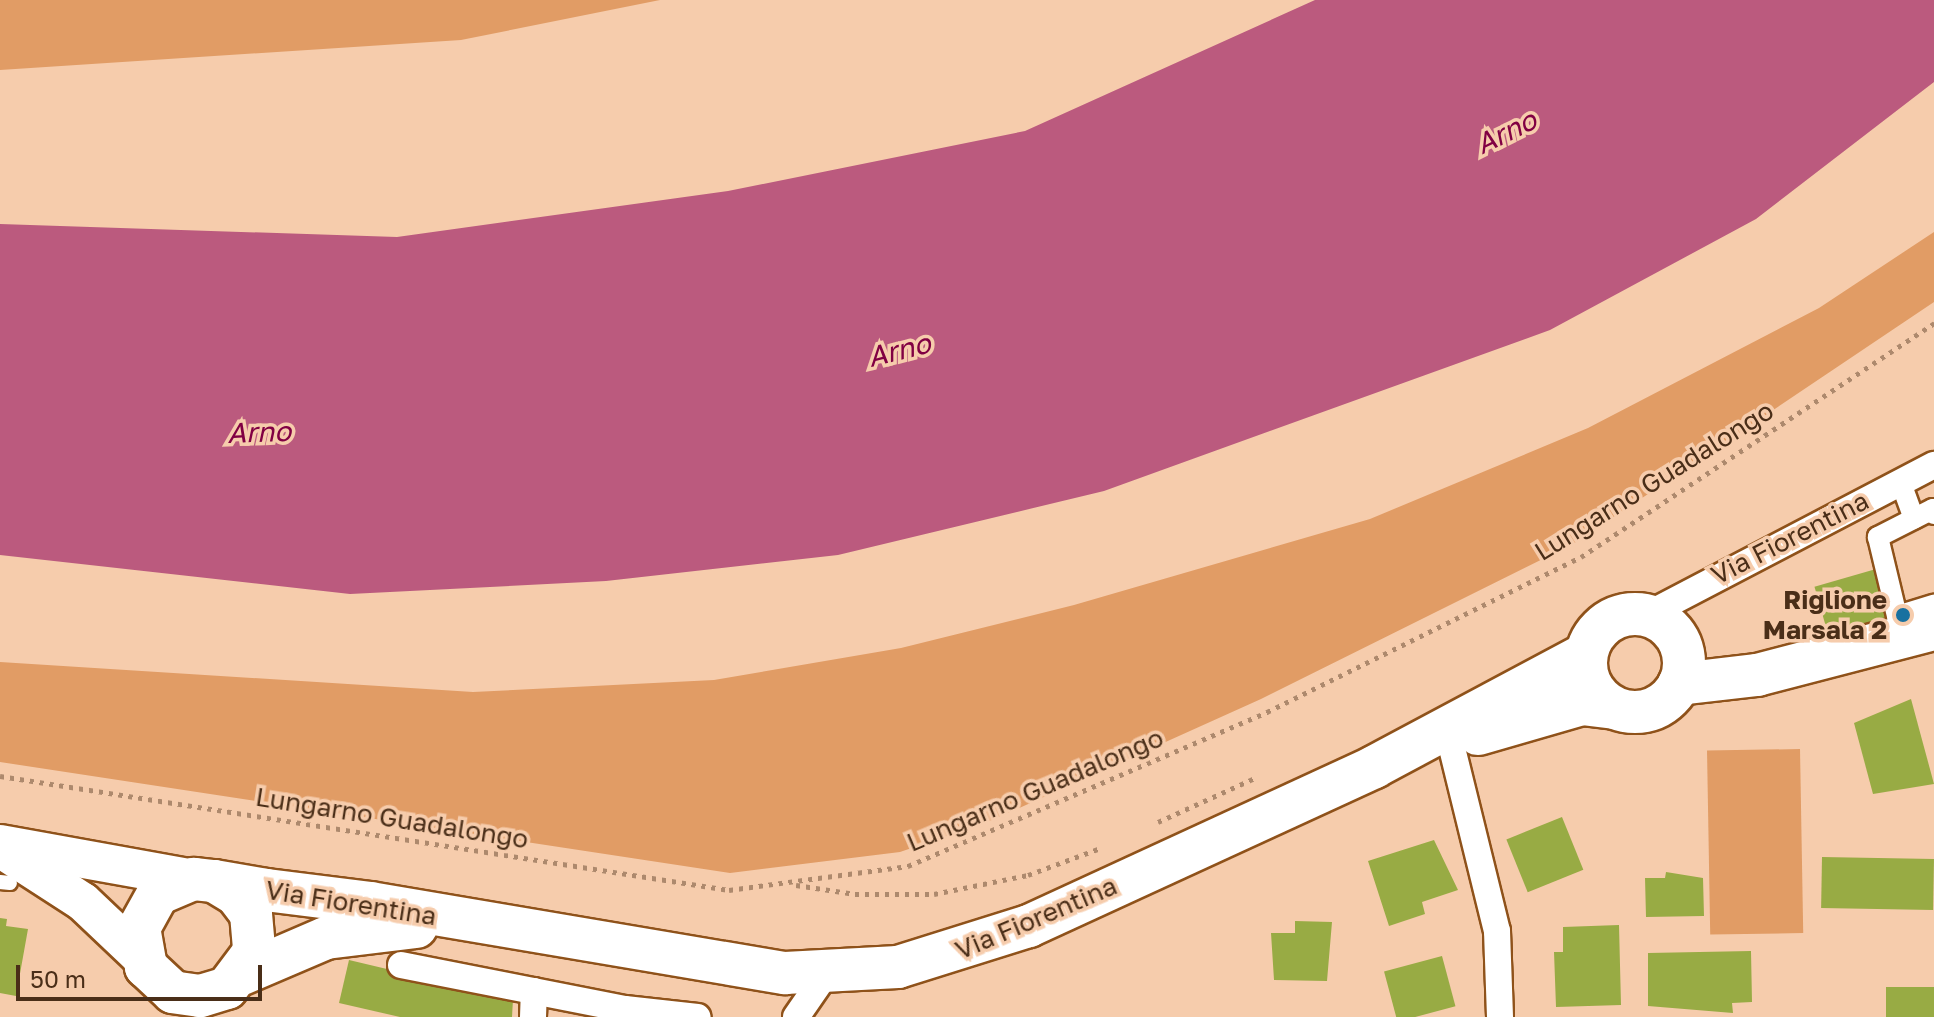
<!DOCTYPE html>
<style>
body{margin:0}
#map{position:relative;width:1934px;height:1017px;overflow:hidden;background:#f6ccac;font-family:"Golos Text",sans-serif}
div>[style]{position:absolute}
.green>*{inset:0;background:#e19c65;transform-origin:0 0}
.water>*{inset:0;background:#bb5a7e}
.building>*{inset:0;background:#98ab44;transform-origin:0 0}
.path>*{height:5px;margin-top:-2.5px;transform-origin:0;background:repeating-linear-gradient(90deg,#ad896d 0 4px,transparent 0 10px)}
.roads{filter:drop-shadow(2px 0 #8f521a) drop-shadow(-2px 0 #8f521a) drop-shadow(0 2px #8f521a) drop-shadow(0 -2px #8f521a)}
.service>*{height:14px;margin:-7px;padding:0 7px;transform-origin:7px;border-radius:7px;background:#fff}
.pedestrian>*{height:20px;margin:-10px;padding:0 10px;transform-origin:10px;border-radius:10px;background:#fff}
.minor>*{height:26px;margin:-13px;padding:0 13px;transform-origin:13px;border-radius:13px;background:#fff}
.secondary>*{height:38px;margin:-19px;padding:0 19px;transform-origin:19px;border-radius:19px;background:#fff}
.primary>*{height:42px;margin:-21px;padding:0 21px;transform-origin:21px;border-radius:21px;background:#fff}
.primary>.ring{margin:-21px;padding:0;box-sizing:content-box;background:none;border:42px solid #fff;border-radius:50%}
.dots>*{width:22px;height:22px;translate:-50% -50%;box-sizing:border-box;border:4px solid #f6ccac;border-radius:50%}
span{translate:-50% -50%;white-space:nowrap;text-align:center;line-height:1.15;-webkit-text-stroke:7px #f6ccac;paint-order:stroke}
.street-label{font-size:26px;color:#4a2e18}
.poi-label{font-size:26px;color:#4a2e18;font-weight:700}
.right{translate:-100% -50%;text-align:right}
.water-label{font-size:28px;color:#810043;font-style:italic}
.scale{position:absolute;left:16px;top:965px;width:246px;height:36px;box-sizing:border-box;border:4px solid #4a2e18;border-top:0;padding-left:10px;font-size:24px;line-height:28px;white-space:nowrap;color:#4a2e18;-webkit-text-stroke:6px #f6ccac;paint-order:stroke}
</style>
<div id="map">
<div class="green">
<div style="clip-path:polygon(0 0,660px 0,461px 40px,0 70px)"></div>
<div style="clip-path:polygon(1934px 232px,1934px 302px,1575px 543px,1261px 699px,988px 822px,900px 852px,730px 873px,0 762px,0 662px,473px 692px,714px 680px,901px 648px,1074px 605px,1370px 519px,1588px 428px,1819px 308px)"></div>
<div style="left:1800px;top:749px;width:184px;height:93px;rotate:89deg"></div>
</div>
<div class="water">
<div style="clip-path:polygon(1315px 0,1934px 0,1934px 82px,1756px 219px,1550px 330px,1104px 491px,838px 555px,606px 581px,350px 594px,0 555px,0 224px,397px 237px,728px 191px,1025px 131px)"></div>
</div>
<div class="building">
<div style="left:1876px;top:569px;width:52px;height:64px;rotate:74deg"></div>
<div style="clip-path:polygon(1911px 699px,1934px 784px,1873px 794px,1854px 723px)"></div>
<div style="left:1562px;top:817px;width:57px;height:60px;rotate:68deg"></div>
<div style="clip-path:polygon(1434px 840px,1458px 890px,1422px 902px,1425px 914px,1389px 926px,1368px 861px)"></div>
<div style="left:1822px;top:857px;width:112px;height:51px;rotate:1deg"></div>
<div style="clip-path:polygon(1666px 872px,1703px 878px,1704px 916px,1646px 917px,1645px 878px,1665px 878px)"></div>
<div style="clip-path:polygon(0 918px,7px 919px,6px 926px,28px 929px,16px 996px,0 993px)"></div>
<div style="clip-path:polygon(1295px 921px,1332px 922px,1327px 981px,1274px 980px,1271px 933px,1295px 933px)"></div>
<div style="clip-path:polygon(1619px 925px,1621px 1005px,1556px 1007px,1554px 952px,1563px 952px,1563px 927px)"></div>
<div style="clip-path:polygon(1751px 951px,1752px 1002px,1732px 1003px,1733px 1013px,1648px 1006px,1648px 953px)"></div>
<div style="left:1442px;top:956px;width:52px;height:60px;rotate:75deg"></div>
<div style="clip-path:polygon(349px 960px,513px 999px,512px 1017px,400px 1017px,339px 1003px)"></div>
<div style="left:1934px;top:987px;width:30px;height:48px;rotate:90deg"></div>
</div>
<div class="path">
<div style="left:0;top:776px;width:738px;rotate:8.89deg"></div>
<div style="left:729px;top:890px;width:181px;rotate:-7.6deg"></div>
<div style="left:908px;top:866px;width:391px;rotate:-23.2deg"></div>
<div style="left:1267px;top:712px;width:350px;rotate:-26.3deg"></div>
<div style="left:1581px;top:557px;width:424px;rotate:-33.5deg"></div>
<div style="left:1158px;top:822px;width:107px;rotate:-24.4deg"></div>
<div style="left:796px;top:885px;width:60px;rotate:8.7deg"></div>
<div style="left:855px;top:894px;width:79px"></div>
<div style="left:934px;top:894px;width:96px;rotate:-11.4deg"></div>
<div style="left:1028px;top:875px;width:75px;rotate:-20.4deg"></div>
</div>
<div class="roads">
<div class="service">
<div style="left:0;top:882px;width:10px;rotate:6deg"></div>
</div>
<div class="pedestrian">
<div style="left:1901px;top:483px;width:38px;rotate:70deg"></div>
<div style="left:1934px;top:514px;width:5px;rotate:-101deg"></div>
<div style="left:1933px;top:509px;width:62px;rotate:153deg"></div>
<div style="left:1878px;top:537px;width:81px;rotate:76.5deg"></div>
<div style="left:1897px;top:616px;width:39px;rotate:-17deg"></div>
</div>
<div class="minor">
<div style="left:1647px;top:615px;width:324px;rotate:-27.6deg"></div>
<div style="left:1451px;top:744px;width:193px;rotate:76.2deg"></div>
<div style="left:1497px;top:931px;width:86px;rotate:88deg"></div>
<div style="left:401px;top:965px;width:228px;rotate:11.1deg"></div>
<div style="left:625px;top:1009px;width:73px;rotate:6.3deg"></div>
<div style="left:533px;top:1017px;width:26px;rotate:-88deg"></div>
<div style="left:796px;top:1017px;width:51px;rotate:-55.4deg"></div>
</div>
<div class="secondary">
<div style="left:0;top:844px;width:197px;rotate:10.2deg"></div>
<div style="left:9px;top:854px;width:88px;rotate:33deg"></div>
<div style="left:83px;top:902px;width:80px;rotate:43.5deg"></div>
</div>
<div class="primary">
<div class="ring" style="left:1586px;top:614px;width:56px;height:56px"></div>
<div style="left:1679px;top:684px;width:79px;rotate:-6.6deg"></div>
<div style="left:1757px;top:675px;width:183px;rotate:-14.6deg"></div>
<div style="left:1478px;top:734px;width:108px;rotate:-16.1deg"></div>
<div style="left:1582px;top:704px;width:31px;rotate:7deg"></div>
<div style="left:214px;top:881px;width:26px;rotate:31deg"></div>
<div style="left:236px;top:894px;width:25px;rotate:53deg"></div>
<div style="left:251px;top:914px;width:38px;rotate:85deg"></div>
<div style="left:254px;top:952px;width:45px;rotate:126.9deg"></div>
<div style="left:227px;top:988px;width:28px;rotate:163deg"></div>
<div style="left:200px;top:996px;width:27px;rotate:-172deg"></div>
<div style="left:173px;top:992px;width:37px;rotate:-137deg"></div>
<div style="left:146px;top:967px;width:40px;rotate:-100deg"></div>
<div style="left:139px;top:928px;width:39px;rotate:-61deg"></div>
<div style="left:158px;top:894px;width:39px;rotate:-23deg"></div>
<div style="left:194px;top:879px;width:20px;rotate:6deg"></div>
<div style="left:214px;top:881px;width:53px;rotate:9.8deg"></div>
<div style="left:266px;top:890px;width:105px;rotate:7.1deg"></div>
<div style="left:370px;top:903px;width:421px;rotate:9.6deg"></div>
<div style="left:785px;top:973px;width:113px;rotate:-3deg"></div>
<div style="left:898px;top:967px;width:137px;rotate:-17.4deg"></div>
<div style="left:1029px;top:926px;width:380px;rotate:-24.7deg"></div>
<div style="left:1374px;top:767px;width:240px;rotate:-28.1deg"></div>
<div style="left:242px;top:974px;width:91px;rotate:-23.2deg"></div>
<div style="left:326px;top:938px;width:91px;rotate:-7deg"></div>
</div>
</div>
<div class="dots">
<div style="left:1903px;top:615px;background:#1871a0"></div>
</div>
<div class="street-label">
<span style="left:1654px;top:481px;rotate:-32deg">Lungarno Guadalongo</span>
<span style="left:1790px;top:538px;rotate:-27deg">Via Fiorentina</span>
<span style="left:1035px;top:790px;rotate:-23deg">Lungarno Guadalongo</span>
<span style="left:392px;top:818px;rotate:9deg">Lungarno Guadalongo</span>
<span style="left:351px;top:903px;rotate:9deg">Via Fiorentina</span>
<span style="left:1036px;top:918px;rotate:-23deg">Via Fiorentina</span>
</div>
<div class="poi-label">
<span class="right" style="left:1887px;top:615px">Riglione<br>Marsala 2</span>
</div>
<div class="water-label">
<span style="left:1506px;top:132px;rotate:-26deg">Arno</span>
<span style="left:899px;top:350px;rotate:-14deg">Arno</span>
<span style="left:259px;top:432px;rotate:-2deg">Arno</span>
</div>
<div class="scale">50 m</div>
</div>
